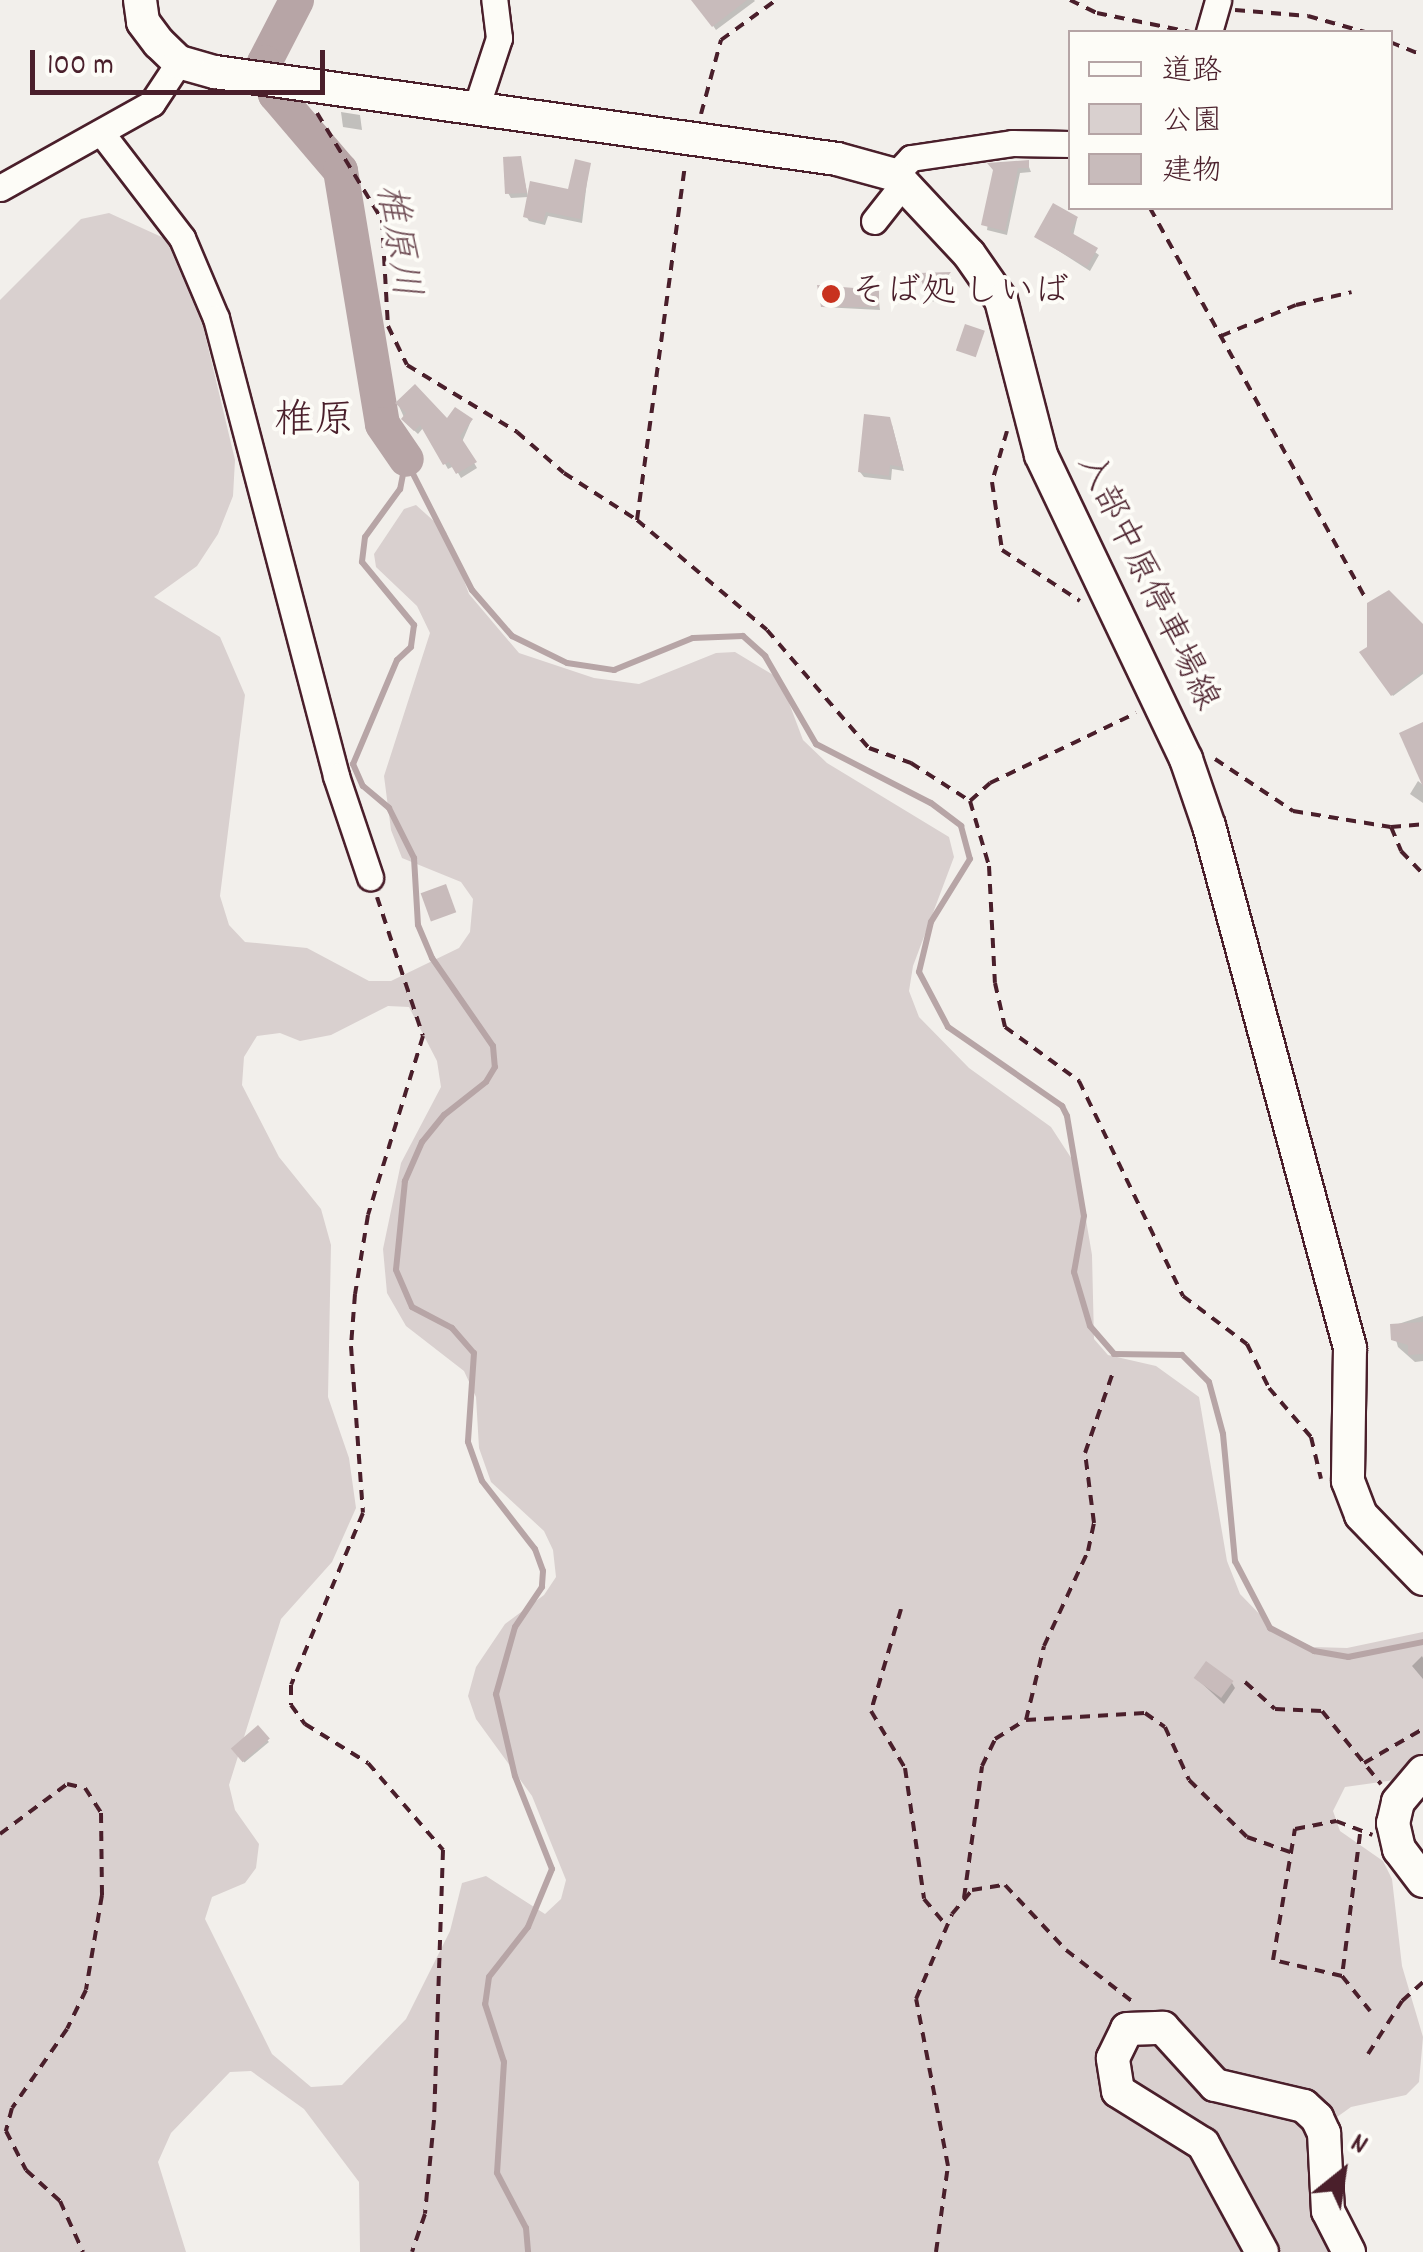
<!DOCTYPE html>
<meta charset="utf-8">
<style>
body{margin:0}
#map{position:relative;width:1423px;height:2252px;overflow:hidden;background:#f2efeb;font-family:Dekko,"Klee One",sans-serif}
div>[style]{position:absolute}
.green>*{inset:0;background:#d9d0cf}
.shadow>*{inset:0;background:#0003;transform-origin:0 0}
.stream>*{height:6px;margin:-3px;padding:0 3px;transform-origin:3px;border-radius:3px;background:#b7a5a6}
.river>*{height:35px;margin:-17.5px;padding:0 17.5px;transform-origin:17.5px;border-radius:17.5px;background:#b7a5a6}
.building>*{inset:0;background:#c8bbbb;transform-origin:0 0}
.path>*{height:4px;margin-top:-2px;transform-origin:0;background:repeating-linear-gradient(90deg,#4a1f2b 0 10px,transparent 0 18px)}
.roads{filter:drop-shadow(2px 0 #4a1f2b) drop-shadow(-2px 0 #4a1f2b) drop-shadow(0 2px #4a1f2b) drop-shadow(0 -2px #4a1f2b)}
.minor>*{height:25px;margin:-12.5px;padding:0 12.5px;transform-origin:12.5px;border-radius:12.5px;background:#fdfcf7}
.major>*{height:32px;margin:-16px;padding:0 16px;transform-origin:16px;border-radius:16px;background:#fdfcf7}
.dots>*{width:28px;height:28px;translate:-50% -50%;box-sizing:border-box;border:5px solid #fdfcf7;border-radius:50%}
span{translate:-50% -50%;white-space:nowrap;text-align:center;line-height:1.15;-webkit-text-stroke:8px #fdfcf7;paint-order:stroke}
.poi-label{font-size:35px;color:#4a1f2b}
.left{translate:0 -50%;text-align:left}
.street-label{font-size:35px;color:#4a1f2b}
.water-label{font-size:38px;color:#704e56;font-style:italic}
.quarter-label{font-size:40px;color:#4a1f2b}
.legend{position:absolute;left:1068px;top:30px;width:325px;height:180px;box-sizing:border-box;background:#fdfcf7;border:2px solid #b5a4a5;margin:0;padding:12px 18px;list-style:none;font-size:30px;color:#4a1f2b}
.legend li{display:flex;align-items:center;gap:20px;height:50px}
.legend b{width:50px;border:2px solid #b5a4a5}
.north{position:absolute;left:1293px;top:2122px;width:100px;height:100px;-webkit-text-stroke:8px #fdfcf7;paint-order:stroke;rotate:30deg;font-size:28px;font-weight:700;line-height:40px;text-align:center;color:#4a1f2b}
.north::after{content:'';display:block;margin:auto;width:35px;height:45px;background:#4a1f2b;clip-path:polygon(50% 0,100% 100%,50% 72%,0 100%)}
.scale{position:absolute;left:30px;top:50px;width:295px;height:45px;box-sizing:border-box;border:5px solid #4a1f2b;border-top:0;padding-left:12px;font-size:30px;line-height:35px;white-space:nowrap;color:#4a1f2b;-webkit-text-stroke:8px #fdfcf7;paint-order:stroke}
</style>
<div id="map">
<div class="green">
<div style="clip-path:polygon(evenodd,109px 213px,166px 239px,203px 326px,235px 460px,233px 496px,218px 534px,197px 566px,154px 597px,220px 637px,245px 695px,220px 896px,229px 925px,245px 942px,307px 948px,369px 981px,391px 981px,459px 948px,470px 932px,473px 899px,461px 882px,402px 858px,391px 830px,384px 776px,430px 633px,417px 606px,376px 567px,374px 554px,404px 509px,416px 505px,446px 532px,469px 594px,519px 653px,594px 678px,639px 684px,716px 653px,735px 652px,780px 679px,803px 740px,827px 763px,949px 837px,954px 857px,913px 966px,909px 991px,919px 1017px,969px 1068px,1051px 1127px,1077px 1167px,1092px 1255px,1094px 1339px,1108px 1355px,1156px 1366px,1199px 1397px,1227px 1561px,1240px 1594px,1274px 1629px,1313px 1647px,1347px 1648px,1423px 1632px,1423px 1762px,1395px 1780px,1345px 1787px,1333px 1811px,1340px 1831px,1383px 1861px,1392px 1879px,1402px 1966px,1423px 2037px,1419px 2082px,1406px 2095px,1351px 2107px,1337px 2117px,1317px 2153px,1334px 2252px,360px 2252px,359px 2182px,304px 2109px,251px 2071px,230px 2072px,171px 2133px,158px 2162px,186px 2252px,0 2252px,0 300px,81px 219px,109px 213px,388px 1006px,409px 1007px,437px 1061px,441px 1087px,401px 1163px,383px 1249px,387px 1293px,406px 1326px,464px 1371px,476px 1397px,479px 1448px,491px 1482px,544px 1531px,553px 1550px,556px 1577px,544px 1595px,505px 1624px,476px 1667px,468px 1696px,476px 1719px,532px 1796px,566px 1880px,561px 1899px,545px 1914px,486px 1876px,462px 1883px,450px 1931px,406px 2019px,342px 2085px,311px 2087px,272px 2054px,205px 1919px,212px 1897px,245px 1883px,256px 1868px,259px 1844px,235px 1810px,229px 1785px,281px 1619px,332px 1562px,356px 1508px,349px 1458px,328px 1397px,331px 1245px,321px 1209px,279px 1157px,242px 1085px,244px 1057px,257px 1036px,280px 1033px,300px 1041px,331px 1035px,388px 1006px)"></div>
</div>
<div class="shadow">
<div style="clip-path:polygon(696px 0,754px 0,755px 1px,716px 30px)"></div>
<div style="clip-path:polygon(341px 112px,360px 115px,362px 130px,343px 127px)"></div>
<div style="clip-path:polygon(520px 159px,528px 197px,511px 198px,508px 193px)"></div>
<div style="clip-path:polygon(1027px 162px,1031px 172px,1020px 173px,1007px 235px,987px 230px,995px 172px)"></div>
<div style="clip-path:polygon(589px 165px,582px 223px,548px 216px,545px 225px,529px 221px,526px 216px,570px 192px)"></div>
<div style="clip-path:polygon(1077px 219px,1073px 236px,1099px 255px,1090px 271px,1037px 237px)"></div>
<div style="clip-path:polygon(949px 275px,952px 279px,933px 302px,921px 276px)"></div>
<div style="clip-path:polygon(820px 288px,878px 293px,880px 310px,822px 307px)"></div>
<div style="clip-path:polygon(398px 404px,447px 422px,471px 421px,462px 442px,477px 468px,461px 478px,454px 466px,448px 469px,424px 427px,418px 434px,407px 424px)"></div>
<div style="clip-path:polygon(892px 425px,904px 471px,892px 469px,891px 480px,864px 477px,860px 472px)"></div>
<div style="clip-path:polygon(1423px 636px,1423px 674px,1393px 696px,1362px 653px)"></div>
<div style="clip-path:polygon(1418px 781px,1423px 785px,1423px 803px,1410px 794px)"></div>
<div style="clip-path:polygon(1423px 1316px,1423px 1361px,1415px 1362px,1398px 1347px,1392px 1326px)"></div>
<div style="clip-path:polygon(1422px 1656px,1423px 1658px,1423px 1679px,1412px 1666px)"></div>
<div style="clip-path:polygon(1196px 1678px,1232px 1683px,1235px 1688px,1224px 1704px)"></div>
<div style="left:258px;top:1729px;width:17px;height:32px;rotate:50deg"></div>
</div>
<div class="stream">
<div style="left:406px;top:459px;width:31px;rotate:101deg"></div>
<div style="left:400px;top:489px;width:59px;rotate:126.1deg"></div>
<div style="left:365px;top:537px;width:25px;rotate:97deg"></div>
<div style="left:362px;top:562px;width:82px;rotate:50.5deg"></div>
<div style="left:414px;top:625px;width:22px;rotate:98deg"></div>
<div style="left:411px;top:647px;width:19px;rotate:137deg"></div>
<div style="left:397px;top:660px;width:113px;rotate:112.9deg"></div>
<div style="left:353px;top:764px;width:24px;rotate:66deg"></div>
<div style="left:363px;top:786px;width:34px;rotate:40deg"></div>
<div style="left:389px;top:808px;width:56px;rotate:63.4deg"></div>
<div style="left:414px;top:858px;width:67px;rotate:86.6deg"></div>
<div style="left:418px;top:925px;width:36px;rotate:67deg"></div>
<div style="left:432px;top:958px;width:107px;rotate:55.3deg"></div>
<div style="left:493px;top:1046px;width:21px;rotate:85deg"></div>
<div style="left:495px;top:1067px;width:17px;rotate:121deg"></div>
<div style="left:486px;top:1082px;width:53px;rotate:141.8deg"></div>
<div style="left:444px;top:1115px;width:35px;rotate:129deg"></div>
<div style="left:422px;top:1142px;width:43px;rotate:113.6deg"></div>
<div style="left:405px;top:1181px;width:89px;rotate:95.8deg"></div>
<div style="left:396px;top:1270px;width:40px;rotate:66.6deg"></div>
<div style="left:412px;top:1307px;width:45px;rotate:27.7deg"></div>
<div style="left:452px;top:1328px;width:33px;rotate:49deg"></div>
<div style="left:474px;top:1353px;width:89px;rotate:93.9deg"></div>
<div style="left:468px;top:1442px;width:41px;rotate:70.3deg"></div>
<div style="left:482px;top:1481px;width:86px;rotate:52.1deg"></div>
<div style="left:535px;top:1549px;width:23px;rotate:70deg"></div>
<div style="left:543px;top:1571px;width:16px;rotate:94deg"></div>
<div style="left:542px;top:1587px;width:48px;rotate:124deg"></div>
<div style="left:515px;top:1627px;width:70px;rotate:105.8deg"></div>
<div style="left:496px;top:1694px;width:84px;rotate:77deg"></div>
<div style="left:515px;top:1776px;width:100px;rotate:68.3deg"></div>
<div style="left:552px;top:1869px;width:63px;rotate:112.5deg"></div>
<div style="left:528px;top:1927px;width:63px;rotate:128deg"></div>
<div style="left:489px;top:1977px;width:27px;rotate:98deg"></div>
<div style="left:485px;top:2004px;width:61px;rotate:71.9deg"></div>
<div style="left:504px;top:2062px;width:111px;rotate:93.6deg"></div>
<div style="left:497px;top:2173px;width:62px;rotate:62.2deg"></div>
<div style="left:526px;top:2228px;width:24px;rotate:85deg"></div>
<div style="left:406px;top:460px;width:146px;rotate:63.1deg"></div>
<div style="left:472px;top:590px;width:61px;rotate:49deg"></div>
<div style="left:512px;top:636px;width:61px;rotate:26.1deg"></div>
<div style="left:567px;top:663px;width:48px;rotate:8.5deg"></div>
<div style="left:614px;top:670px;width:85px;rotate:-22.1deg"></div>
<div style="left:693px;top:638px;width:50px;rotate:-2.3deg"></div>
<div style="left:743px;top:636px;width:30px;rotate:42deg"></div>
<div style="left:765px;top:656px;width:102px;rotate:59.9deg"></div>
<div style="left:816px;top:744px;width:129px;rotate:27.2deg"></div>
<div style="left:931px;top:803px;width:38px;rotate:37deg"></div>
<div style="left:961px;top:826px;width:34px;rotate:75deg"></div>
<div style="left:970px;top:859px;width:74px;rotate:121.8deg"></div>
<div style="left:931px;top:922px;width:51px;rotate:103.5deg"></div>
<div style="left:919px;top:972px;width:62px;rotate:62.2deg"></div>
<div style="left:948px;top:1027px;width:139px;rotate:34.7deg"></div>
<div style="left:1062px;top:1106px;width:11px;rotate:63deg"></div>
<div style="left:1067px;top:1116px;width:101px;rotate:80.4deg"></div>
<div style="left:1084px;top:1216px;width:57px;rotate:100.1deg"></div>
<div style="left:1074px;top:1272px;width:56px;rotate:73.5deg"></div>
<div style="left:1090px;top:1326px;width:37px;rotate:49deg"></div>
<div style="left:1114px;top:1354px;width:68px;rotate:0.8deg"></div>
<div style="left:1182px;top:1355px;width:38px;rotate:45deg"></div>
<div style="left:1209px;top:1382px;width:54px;rotate:74.9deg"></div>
<div style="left:1223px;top:1434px;width:128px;rotate:84.6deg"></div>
<div style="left:1235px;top:1561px;width:76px;rotate:62.4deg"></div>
<div style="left:1270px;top:1628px;width:50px;rotate:27.6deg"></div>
<div style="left:1314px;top:1651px;width:35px;rotate:10deg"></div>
<div style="left:1348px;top:1657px;width:76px;rotate:-11.3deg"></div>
</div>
<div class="river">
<div style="left:296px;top:0;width:70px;rotate:117.3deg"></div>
<div style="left:264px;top:62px;width:34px;rotate:71deg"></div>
<div style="left:275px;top:94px;width:100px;rotate:49.5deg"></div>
<div style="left:340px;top:170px;width:257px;rotate:80.6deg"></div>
<div style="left:382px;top:424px;width:42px;rotate:55.6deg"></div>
</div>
<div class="building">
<div style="clip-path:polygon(691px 0,747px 0,712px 27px)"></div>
<div style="clip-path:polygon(521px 156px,527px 193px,505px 194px,503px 157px)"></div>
<div style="clip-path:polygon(575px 159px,591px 163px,580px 219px,546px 212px,543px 222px,523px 217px,530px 181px,568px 189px)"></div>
<div style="clip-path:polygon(1029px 160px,1029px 168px,1018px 168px,1005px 231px,981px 225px,993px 170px,987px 163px)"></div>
<div style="clip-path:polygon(1053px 203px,1078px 217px,1070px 232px,1098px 248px,1087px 267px,1034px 237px)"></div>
<div style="clip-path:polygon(951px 272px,929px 299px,918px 273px)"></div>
<div style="clip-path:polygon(817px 285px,879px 290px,879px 307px,821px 307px)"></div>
<div style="left:965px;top:324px;width:21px;height:28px;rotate:19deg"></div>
<div style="clip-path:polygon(415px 384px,447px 418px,455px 407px,473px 419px,460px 436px,477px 462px,456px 474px,449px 462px,443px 465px,420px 425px,414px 431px,401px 419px,406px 413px,395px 403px)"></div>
<div style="clip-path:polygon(864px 414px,890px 417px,903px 467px,890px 465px,889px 476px,858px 472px)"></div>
<div style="clip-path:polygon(1389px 590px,1423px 624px,1423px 671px,1391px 696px,1359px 652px,1367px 647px,1367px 603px)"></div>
<div style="clip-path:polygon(1423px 722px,1423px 787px,1399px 733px)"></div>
<div style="left:446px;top:884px;width:30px;height:27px;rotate:70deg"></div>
<div style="clip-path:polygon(1423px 1322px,1423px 1354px,1408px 1355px,1408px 1345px,1391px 1340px,1390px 1324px)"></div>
<div style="left:1206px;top:1661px;width:34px;height:21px;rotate:36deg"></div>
<div style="left:258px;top:1725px;width:18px;height:36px;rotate:49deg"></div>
</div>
<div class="path">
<div style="left:1070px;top:0;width:30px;rotate:26deg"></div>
<div style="left:1097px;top:13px;width:95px;rotate:11.5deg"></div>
<div style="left:1235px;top:10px;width:73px;rotate:4.7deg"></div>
<div style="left:1308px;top:16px;width:59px;rotate:15.7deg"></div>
<div style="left:1390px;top:42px;width:35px;rotate:22deg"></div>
<div style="left:317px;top:113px;width:125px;rotate:58.7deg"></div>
<div style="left:382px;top:220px;width:106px;rotate:86.8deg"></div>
<div style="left:388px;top:326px;width:43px;rotate:64deg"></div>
<div style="left:407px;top:365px;width:129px;rotate:31.3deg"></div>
<div style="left:517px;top:432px;width:62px;rotate:41.1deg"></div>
<div style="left:564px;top:473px;width:87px;rotate:32.8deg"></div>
<div style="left:637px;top:520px;width:170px;rotate:40.2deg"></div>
<div style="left:767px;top:630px;width:156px;rotate:49.2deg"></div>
<div style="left:869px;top:748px;width:45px;rotate:19.7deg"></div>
<div style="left:911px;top:763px;width:70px;rotate:32.8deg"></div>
<div style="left:970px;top:801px;width:68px;rotate:73.7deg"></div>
<div style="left:989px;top:866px;width:117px;rotate:87.1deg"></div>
<div style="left:995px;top:983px;width:45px;rotate:77.2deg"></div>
<div style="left:1005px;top:1027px;width:92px;rotate:36.1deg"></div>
<div style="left:1079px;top:1081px;width:239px;rotate:64.2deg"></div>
<div style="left:1183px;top:1296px;width:80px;rotate:36.9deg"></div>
<div style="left:1247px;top:1344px;width:49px;rotate:63.4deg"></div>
<div style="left:1269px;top:1388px;width:65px;rotate:49.4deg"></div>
<div style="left:1311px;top:1437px;width:43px;rotate:76.6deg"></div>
<div style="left:701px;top:114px;width:77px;rotate:-74.9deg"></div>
<div style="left:721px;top:40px;width:68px;rotate:-36deg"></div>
<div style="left:1150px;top:208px;width:445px;rotate:61.1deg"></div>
<div style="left:1221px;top:336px;width:81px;rotate:-22.5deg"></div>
<div style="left:1296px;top:305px;width:57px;rotate:-13.1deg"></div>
<div style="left:1007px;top:431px;width:53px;rotate:106.4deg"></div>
<div style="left:992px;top:482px;width:69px;rotate:81.6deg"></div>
<div style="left:1002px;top:550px;width:93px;rotate:33.2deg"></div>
<div style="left:637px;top:520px;width:359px;rotate:-82.3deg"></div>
<div style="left:1215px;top:759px;width:94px;rotate:33.7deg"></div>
<div style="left:1293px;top:811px;width:99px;rotate:9.3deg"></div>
<div style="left:1391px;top:827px;width:26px;rotate:67deg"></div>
<div style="left:1401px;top:851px;width:32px;rotate:46deg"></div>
<div style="left:970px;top:801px;width:27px;rotate:-42deg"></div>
<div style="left:990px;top:783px;width:162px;rotate:-25.6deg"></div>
<div style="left:1391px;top:827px;width:32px;rotate:-5deg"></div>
<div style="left:377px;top:897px;width:146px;rotate:71.7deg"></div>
<div style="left:423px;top:1036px;width:187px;rotate:107.1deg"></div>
<div style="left:368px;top:1215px;width:80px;rotate:99.3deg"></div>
<div style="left:355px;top:1294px;width:52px;rotate:94.4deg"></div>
<div style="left:351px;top:1346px;width:167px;rotate:85.9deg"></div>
<div style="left:363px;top:1513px;width:186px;rotate:112.7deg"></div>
<div style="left:291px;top:1685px;width:20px;rotate:90deg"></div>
<div style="left:291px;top:1705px;width:24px;rotate:54deg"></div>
<div style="left:305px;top:1724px;width:74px;rotate:31.8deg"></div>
<div style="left:368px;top:1763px;width:115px;rotate:49.2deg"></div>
<div style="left:443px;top:1850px;width:270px;rotate:91.9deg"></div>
<div style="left:434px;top:2120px;width:94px;rotate:95.5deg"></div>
<div style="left:425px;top:2214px;width:40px;rotate:108.9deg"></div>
<div style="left:901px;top:1609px;width:106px;rotate:106.4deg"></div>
<div style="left:871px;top:1711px;width:66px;rotate:59.2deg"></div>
<div style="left:905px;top:1768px;width:132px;rotate:81.7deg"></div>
<div style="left:924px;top:1899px;width:34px;rotate:50deg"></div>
<div style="left:1245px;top:1682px;width:40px;rotate:42deg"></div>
<div style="left:1275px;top:1709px;width:47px;rotate:2.4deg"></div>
<div style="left:1322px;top:1711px;width:94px;rotate:51.1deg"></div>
<div style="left:1026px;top:1720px;width:76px;rotate:-76.3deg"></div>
<div style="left:1044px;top:1646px;width:105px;rotate:-65.1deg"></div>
<div style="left:1088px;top:1551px;width:29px;rotate:-78deg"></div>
<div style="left:1094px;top:1523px;width:71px;rotate:-97.3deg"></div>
<div style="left:1085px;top:1453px;width:86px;rotate:-70.9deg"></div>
<div style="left:1364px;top:1763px;width:68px;rotate:-30deg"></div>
<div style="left:0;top:1834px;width:84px;rotate:-36.7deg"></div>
<div style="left:67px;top:1784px;width:18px;rotate:13deg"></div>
<div style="left:85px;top:1788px;width:30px;rotate:57deg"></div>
<div style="left:101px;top:1813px;width:82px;rotate:89.3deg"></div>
<div style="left:102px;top:1895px;width:96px;rotate:99.6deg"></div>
<div style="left:86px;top:1990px;width:43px;rotate:116deg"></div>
<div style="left:67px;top:2029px;width:96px;rotate:124.8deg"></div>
<div style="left:12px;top:2108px;width:24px;rotate:105deg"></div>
<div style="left:6px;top:2131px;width:44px;rotate:62.9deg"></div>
<div style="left:26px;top:2170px;width:46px;rotate:42.4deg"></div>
<div style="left:60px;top:2201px;width:56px;rotate:65.7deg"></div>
<div style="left:1360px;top:1834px;width:143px;rotate:97.2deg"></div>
<div style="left:1342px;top:1976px;width:71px;rotate:-166.9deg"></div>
<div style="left:1273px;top:1960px;width:133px;rotate:-80.5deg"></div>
<div style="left:1295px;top:1829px;width:42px;rotate:-11deg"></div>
<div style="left:1336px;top:1821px;width:39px;rotate:21deg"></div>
<div style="left:964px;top:1898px;width:133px;rotate:-82.2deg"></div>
<div style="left:982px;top:1766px;width:30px;rotate:-64deg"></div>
<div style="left:995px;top:1739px;width:36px;rotate:-32deg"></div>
<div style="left:1026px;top:1720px;width:119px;rotate:-3.4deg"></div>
<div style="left:1145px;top:1713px;width:24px;rotate:35deg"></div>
<div style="left:1165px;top:1727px;width:58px;rotate:65.6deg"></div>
<div style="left:1189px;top:1780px;width:81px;rotate:44.5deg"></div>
<div style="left:1247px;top:1837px;width:46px;rotate:19.2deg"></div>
<div style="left:1342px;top:1976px;width:45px;rotate:51.3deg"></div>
<div style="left:1368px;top:2054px;width:63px;rotate:-57.3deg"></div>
<div style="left:1402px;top:2001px;width:28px;rotate:-42deg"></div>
<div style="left:936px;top:2252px;width:87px;rotate:-82.1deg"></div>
<div style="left:948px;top:2166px;width:170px;rotate:-100.8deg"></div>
<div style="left:916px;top:1999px;width:92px;rotate:-67deg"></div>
<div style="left:952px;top:1914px;width:31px;rotate:-50deg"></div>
<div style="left:972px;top:1890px;width:33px;rotate:-9deg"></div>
<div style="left:1005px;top:1885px;width:89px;rotate:46.8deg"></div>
<div style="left:1066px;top:1950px;width:85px;rotate:37.8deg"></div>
</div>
<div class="roads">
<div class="minor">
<div style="left:1209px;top:32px;width:33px;rotate:-74deg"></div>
<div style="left:475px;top:111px;width:77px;rotate:-71.8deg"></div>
<div style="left:499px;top:38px;width:38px;rotate:-97deg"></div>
<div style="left:103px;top:135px;width:130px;rotate:52.5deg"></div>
<div style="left:182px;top:238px;width:87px;rotate:67deg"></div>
<div style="left:216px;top:318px;width:473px;rotate:75.3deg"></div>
<div style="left:336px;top:776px;width:107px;rotate:71.4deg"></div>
<div style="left:895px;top:175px;width:23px;rotate:-47deg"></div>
<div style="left:911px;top:158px;width:102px;rotate:-8.4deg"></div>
<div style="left:1012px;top:143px;width:58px;rotate:1deg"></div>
<div style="left:0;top:188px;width:174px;rotate:-29.2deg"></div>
<div style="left:152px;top:103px;width:49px;rotate:-56.6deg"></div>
<div style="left:874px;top:221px;width:48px;rotate:-51.7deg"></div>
</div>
<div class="major">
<div style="left:140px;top:0;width:22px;rotate:82deg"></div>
<div style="left:143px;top:22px;width:26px;rotate:53deg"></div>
<div style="left:159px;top:43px;width:28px;rotate:44deg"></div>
<div style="left:179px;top:62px;width:37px;rotate:16deg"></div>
<div style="left:215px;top:72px;width:628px;rotate:7.96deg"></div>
<div style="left:837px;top:159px;width:60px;rotate:15.4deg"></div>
<div style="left:895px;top:175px;width:108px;rotate:46.9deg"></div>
<div style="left:969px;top:254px;width:56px;rotate:55.2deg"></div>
<div style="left:1001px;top:300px;width:160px;rotate:75.5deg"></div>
<div style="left:1041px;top:455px;width:337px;rotate:64.5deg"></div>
<div style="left:1186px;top:759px;width:71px;rotate:71.1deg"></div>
<div style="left:1209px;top:826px;width:541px;rotate:74.88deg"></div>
<div style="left:1350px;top:1348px;width:133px;rotate:90.9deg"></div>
<div style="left:1348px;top:1481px;width:36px;rotate:69deg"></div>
<div style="left:1361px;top:1515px;width:89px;rotate:45.9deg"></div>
<div style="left:1423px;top:1772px;width:39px;rotate:130deg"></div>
<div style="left:1398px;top:1802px;width:22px;rotate:103deg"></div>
<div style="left:1393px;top:1823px;width:27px;rotate:77deg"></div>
<div style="left:1399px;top:1849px;width:40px;rotate:53deg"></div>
<div style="left:1262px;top:2252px;width:123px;rotate:-118.6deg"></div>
<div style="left:1203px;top:2144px;width:100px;rotate:-148.1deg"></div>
<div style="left:1118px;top:2091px;width:33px;rotate:-99deg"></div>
<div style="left:1113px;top:2058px;width:32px;rotate:-64deg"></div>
<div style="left:1127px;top:2029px;width:36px;rotate:-2deg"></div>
<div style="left:1163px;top:2028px;width:77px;rotate:47.6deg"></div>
<div style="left:1215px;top:2085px;width:91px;rotate:13.3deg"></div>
<div style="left:1304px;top:2106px;width:18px;rotate:43deg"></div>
<div style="left:1317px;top:2118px;width:17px;rotate:65deg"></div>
<div style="left:1324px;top:2133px;width:78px;rotate:87.1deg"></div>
<div style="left:1328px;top:2211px;width:46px;rotate:62.9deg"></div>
</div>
</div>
<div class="dots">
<div style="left:831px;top:294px;background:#c8321e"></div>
</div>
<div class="poi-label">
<span class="left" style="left:851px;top:294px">そば処 しいば</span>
</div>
<div class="street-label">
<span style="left:1146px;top:583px;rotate:64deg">入部中原停車場線</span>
</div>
<div class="water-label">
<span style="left:395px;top:241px;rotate:81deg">椎原川</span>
</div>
<div class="quarter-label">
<span style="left:314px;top:424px">椎原</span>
</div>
<ul class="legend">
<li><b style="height:12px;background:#fdfcf7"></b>道路</li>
<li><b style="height:28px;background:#d9d0cf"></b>公園</li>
<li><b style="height:28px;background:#c8bbbb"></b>建物</li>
</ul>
<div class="north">N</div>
<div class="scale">100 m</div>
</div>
